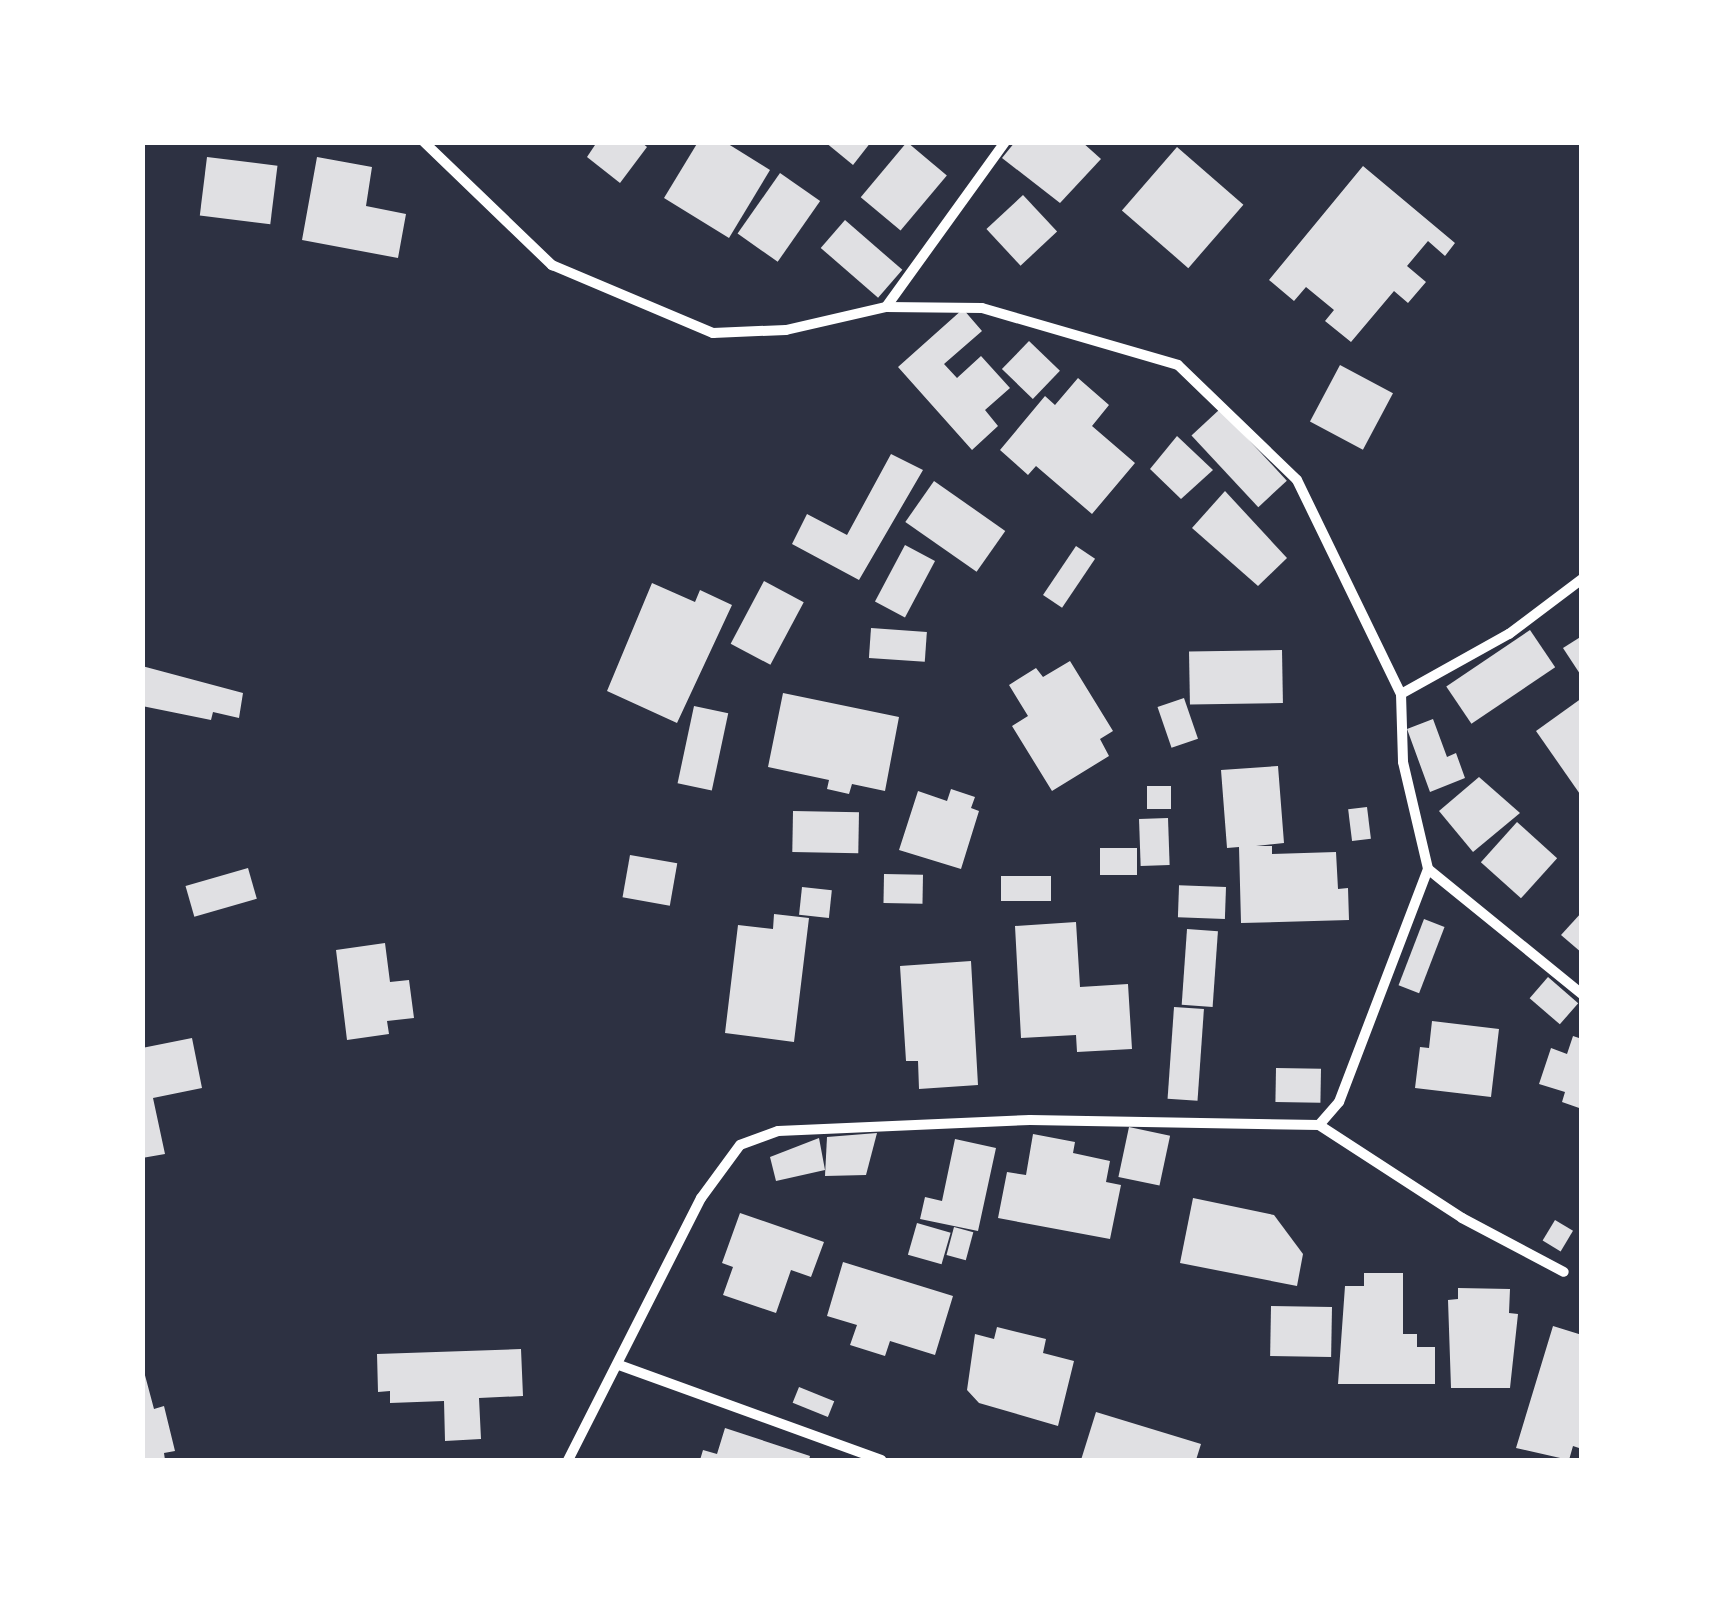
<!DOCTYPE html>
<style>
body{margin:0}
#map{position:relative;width:1724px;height:1603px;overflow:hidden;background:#2d3142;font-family:"Nunito Sans",sans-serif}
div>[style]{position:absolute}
.building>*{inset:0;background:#e0e0e3;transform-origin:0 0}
.minor>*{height:10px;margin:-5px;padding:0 5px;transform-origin:5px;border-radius:5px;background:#fff}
span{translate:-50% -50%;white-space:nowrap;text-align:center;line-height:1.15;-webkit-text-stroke:10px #fff;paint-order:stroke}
.frame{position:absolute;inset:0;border:145px solid #fff;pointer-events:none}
</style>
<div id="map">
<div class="building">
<div style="clip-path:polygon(597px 142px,641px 142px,647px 147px,620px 183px,587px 157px)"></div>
<div style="clip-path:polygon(698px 142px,725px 142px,770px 170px,729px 238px,664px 198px)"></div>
<div style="clip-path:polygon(825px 142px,871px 142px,853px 165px)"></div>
<div style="left:907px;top:142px;width:52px;height:72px;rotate:40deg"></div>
<div style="clip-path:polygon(1015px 142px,1082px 142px,1101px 159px,1060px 203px,1002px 158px)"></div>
<div style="left:1177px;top:147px;width:88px;height:84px;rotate:41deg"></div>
<div style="left:207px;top:157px;width:71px;height:59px;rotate:7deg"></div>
<div style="clip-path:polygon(317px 157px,372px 167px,366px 206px,406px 214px,398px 258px,302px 240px)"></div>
<div style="clip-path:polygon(1363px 166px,1455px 243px,1445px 256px,1428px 241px,1407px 266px,1426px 282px,1408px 303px,1394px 291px,1351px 342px,1325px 321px,1334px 310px,1306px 287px,1294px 301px,1269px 280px)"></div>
<div style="left:780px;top:173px;width:49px;height:74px;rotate:35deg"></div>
<div style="left:1023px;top:195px;width:50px;height:50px;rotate:47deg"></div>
<div style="left:845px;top:220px;width:76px;height:37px;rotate:41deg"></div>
<div style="clip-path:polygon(963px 309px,982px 331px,944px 364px,957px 378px,981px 356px,1010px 388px,985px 410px,998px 426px,972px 450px,898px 367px)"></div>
<div style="left:1029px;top:341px;width:43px;height:39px;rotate:44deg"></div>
<div style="left:1340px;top:365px;width:60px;height:64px;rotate:28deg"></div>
<div style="clip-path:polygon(1078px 378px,1109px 405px,1092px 426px,1135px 463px,1092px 514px,1036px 466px,1028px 475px,1000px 450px,1045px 396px,1055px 405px)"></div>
<div style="left:1220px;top:409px;width:98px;height:39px;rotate:47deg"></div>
<div style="clip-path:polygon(1177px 436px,1213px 470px,1181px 499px,1150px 469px)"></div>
<div style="clip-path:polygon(891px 454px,923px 470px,859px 580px,792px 544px,807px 514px,847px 535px)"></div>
<div style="left:934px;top:481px;width:87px;height:50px;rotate:35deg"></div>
<div style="clip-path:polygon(1225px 491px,1287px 558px,1258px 586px,1192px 528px)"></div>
<div style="left:905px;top:545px;width:34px;height:64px;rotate:28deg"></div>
<div style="left:1076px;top:546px;width:23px;height:59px;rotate:34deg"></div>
<div style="left:764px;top:581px;width:45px;height:71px;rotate:28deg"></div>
<div style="clip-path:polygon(652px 583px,695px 602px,700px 590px,732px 605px,677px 723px,607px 691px)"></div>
<div style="left:871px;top:628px;width:56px;height:30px;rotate:4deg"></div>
<div style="left:1530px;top:630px;width:45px;height:101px;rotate:56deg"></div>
<div style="clip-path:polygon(1582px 636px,1582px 677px,1563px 648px)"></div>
<div style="left:1282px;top:650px;width:53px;height:93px;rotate:89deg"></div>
<div style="clip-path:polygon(1070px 661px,1113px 731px,1100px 739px,1109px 756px,1052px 791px,1012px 726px,1028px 716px,1009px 685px,1036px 668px,1043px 677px)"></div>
<div style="clip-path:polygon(142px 666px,243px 693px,239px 718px,213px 712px,211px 720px,142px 706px)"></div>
<div style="clip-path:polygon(783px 693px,899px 717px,885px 791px,852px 784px,849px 794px,827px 789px,829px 780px,768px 767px)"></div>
<div style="left:1184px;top:698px;width:43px;height:28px;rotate:71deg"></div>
<div style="clip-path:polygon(1582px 698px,1582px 797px,1536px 731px)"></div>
<div style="left:694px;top:706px;width:35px;height:79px;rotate:12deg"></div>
<div style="clip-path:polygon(1433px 719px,1447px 757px,1456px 753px,1465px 778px,1430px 792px,1407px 729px)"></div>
<div style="clip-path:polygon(1278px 766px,1284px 843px,1256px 846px,1272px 846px,1272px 854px,1336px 852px,1338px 889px,1348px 888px,1349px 920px,1241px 923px,1239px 847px,1227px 848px,1221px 770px)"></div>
<div style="clip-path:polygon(1479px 777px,1520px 813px,1473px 852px,1439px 811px)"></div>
<div style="left:1171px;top:786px;width:23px;height:24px;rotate:90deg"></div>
<div style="clip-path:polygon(951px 789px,975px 797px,971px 808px,979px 811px,961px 869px,899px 850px,918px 791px,947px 801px)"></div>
<div style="left:1367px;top:807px;width:32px;height:19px;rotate:83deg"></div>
<div style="left:793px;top:811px;width:66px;height:41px;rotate:1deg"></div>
<div style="left:1168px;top:818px;width:47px;height:29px;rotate:88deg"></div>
<div style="left:1517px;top:822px;width:54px;height:54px;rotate:42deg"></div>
<div style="left:1137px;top:848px;width:27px;height:37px;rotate:90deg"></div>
<div style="left:630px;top:855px;width:48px;height:43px;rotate:10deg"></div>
<div style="left:248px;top:868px;width:32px;height:65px;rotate:74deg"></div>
<div style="left:884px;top:874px;width:39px;height:29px;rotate:1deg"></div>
<div style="left:1001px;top:876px;width:50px;height:25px"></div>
<div style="left:802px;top:887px;width:30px;height:28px;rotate:6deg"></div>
<div style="left:1226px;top:887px;width:32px;height:47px;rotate:92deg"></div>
<div style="clip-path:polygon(1582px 912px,1582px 953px,1561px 935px)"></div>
<div style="clip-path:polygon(774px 914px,809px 918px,794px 1042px,725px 1033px,738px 925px,773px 929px)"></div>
<div style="left:1424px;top:919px;width:22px;height:71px;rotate:21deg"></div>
<div style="clip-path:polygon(1076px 922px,1080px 987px,1128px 984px,1132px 1049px,1077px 1052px,1076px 1035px,1021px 1038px,1015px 926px)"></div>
<div style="left:1187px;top:929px;width:31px;height:76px;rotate:4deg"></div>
<div style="clip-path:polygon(385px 943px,390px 982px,409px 980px,414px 1018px,387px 1021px,389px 1034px,347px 1040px,336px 950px)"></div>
<div style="clip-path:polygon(971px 961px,978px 1085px,919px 1089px,918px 1061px,906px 1061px,900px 966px)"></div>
<div style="left:1548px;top:977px;width:40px;height:28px;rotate:41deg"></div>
<div style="left:1174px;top:1007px;width:30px;height:92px;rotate:4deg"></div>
<div style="clip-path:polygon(1432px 1021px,1499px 1029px,1491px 1097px,1415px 1088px,1420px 1047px,1429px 1048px)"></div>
<div style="clip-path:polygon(1573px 1036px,1582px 1039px,1582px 1109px,1562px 1102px,1565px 1092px,1539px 1084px,1551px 1048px,1567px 1054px)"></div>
<div style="clip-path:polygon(192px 1038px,202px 1088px,153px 1098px,165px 1154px,142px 1158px,142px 1048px)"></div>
<div style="left:1276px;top:1068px;width:45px;height:34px;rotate:1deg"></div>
<div style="left:1129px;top:1127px;width:42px;height:51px;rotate:12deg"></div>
<div style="clip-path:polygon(877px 1133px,866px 1175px,825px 1176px,827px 1137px)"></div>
<div style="clip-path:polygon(1033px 1134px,1075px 1142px,1073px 1153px,1110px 1161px,1106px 1182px,1121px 1185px,1110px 1239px,998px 1218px,1007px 1172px,1026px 1175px)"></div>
<div style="clip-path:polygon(819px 1138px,825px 1170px,776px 1181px,770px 1157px)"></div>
<div style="clip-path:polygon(955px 1139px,996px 1148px,978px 1231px,920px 1219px,925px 1197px,942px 1201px)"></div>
<div style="clip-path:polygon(1193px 1198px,1274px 1215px,1303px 1254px,1297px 1286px,1180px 1263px)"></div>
<div style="clip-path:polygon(740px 1213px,824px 1242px,811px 1277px,791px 1270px,776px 1313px,723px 1295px,733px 1267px,722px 1263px)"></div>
<div style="left:1555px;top:1220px;width:21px;height:24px;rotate:31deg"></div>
<div style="left:917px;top:1223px;width:35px;height:33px;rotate:16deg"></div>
<div style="left:954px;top:1227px;width:20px;height:29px;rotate:15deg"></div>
<div style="clip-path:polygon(843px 1262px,953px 1296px,935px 1355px,890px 1341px,885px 1356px,850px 1345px,857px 1325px,827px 1316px)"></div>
<div style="clip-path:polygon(1364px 1273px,1403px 1273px,1403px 1334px,1417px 1334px,1417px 1347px,1435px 1347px,1435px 1384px,1338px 1384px,1345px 1286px,1364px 1286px)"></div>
<div style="clip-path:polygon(1458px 1288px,1510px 1289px,1509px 1313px,1518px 1314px,1510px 1388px,1451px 1388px,1448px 1300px,1458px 1299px)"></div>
<div style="left:1271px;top:1306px;width:61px;height:50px;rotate:1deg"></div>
<div style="clip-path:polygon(1553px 1326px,1582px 1335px,1582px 1449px,1573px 1446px,1569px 1460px,1516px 1448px)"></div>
<div style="clip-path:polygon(997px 1327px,1046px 1339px,1043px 1353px,1074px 1361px,1058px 1426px,979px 1403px,967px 1390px,975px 1334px,994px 1339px)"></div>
<div style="clip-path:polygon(521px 1349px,523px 1396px,479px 1398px,481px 1439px,445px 1441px,444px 1401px,390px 1403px,390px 1391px,378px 1392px,377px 1354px)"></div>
<div style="clip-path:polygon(142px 1364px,154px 1409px,164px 1406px,175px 1451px,164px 1453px,165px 1460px,142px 1460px)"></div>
<div style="left:799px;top:1387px;width:38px;height:17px;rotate:22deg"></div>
<div style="clip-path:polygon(1096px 1412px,1201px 1444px,1196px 1460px,1081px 1460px)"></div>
<div style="clip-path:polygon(725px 1428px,810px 1456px,809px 1460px,700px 1460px,703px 1450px,717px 1454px)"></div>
</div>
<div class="minor">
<div style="left:424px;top:142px;width:178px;rotate:43.9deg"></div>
<div style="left:552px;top:265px;width:175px;rotate:22.9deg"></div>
<div style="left:713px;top:333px;width:73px;rotate:-2.4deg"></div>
<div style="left:786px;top:330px;width:103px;rotate:-13deg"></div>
<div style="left:886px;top:307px;width:96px;rotate:0.6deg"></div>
<div style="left:982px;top:308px;width:204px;rotate:16.2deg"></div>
<div style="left:1178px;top:365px;width:165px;rotate:44deg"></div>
<div style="left:1297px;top:480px;width:238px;rotate:64.1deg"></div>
<div style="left:1401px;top:694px;width:68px;rotate:88.3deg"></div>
<div style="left:1403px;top:762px;width:110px;rotate:76.8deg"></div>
<div style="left:1428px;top:869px;width:249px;rotate:110.9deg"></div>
<div style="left:1339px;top:1102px;width:30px;rotate:131deg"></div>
<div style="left:1319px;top:1125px;width:289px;rotate:-179deg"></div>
<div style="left:1030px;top:1120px;width:252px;rotate:177.5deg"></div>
<div style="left:778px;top:1131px;width:40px;rotate:159.8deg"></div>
<div style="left:740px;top:1145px;width:66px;rotate:126.3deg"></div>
<div style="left:701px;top:1198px;width:294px;rotate:116.9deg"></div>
<div style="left:886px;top:307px;width:203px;rotate:-54.2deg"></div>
<div style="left:1401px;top:694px;width:124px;rotate:-29.1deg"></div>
<div style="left:1509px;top:634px;width:91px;rotate:-37deg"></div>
<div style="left:1428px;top:869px;width:198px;rotate:39.1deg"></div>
<div style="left:1319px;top:1125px;width:171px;rotate:33deg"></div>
<div style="left:1462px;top:1218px;width:115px;rotate:27.9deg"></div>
<div style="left:619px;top:1365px;width:279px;rotate:19.9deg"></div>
</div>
<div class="frame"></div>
</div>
